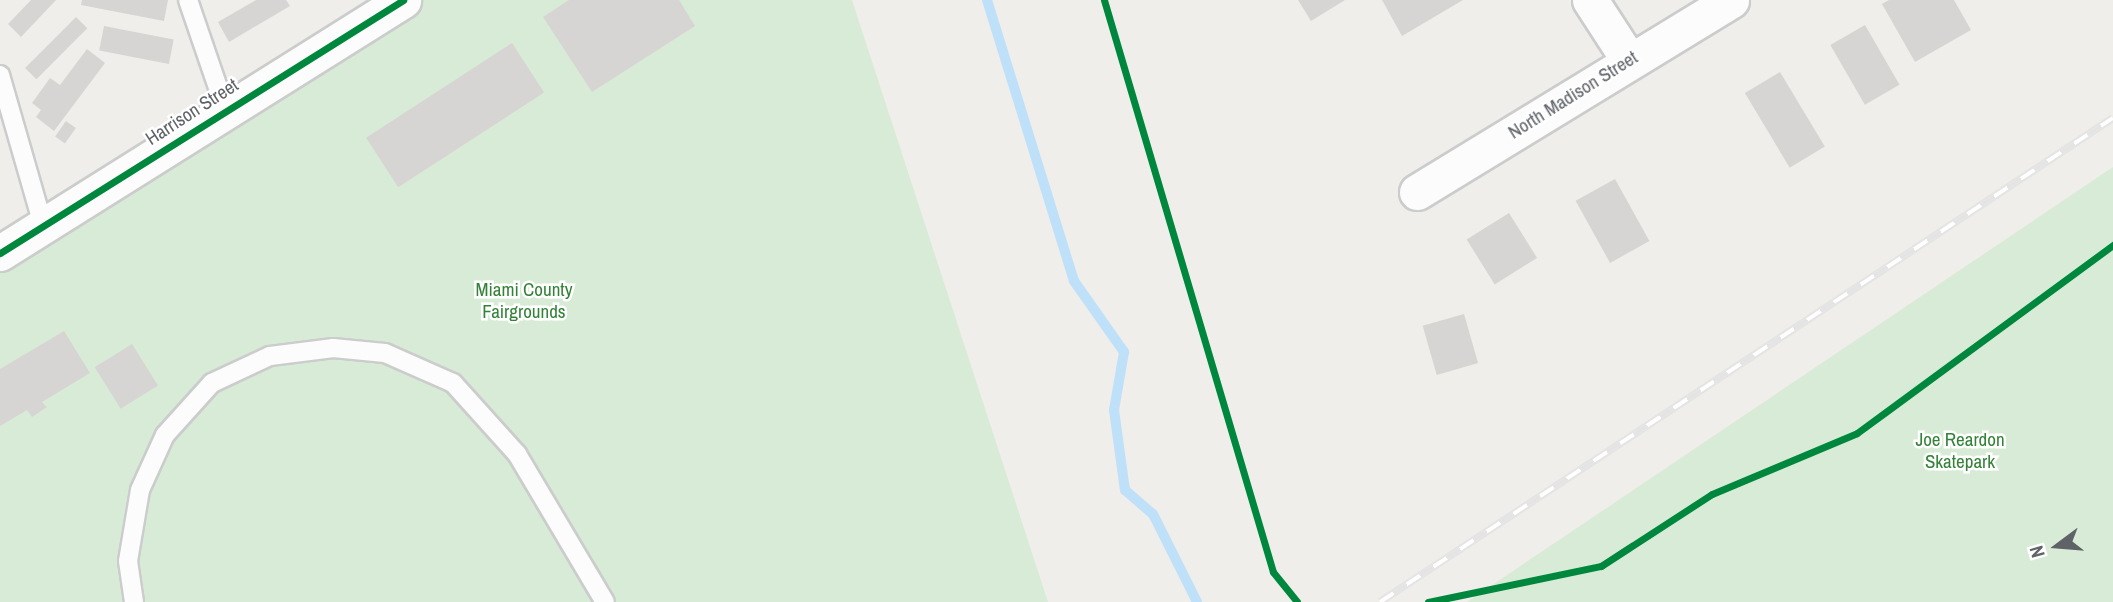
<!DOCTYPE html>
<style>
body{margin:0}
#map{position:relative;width:2113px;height:602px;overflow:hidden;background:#efeeea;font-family:"Archivo Narrow",sans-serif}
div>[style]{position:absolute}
.green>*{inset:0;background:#d8ebd6}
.stream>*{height:10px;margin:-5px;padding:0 5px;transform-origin:5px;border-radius:5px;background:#bfe0f9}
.building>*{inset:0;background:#d6d5d3;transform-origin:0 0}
.roads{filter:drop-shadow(2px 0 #cbcccc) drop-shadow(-2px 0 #cbcccc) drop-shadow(0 2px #cbcccc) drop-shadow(0 -2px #cbcccc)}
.service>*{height:18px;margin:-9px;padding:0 9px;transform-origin:9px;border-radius:9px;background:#fdfcfc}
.minor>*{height:35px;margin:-17.5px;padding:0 17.5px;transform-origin:17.5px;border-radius:17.5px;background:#fdfcfc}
.rail>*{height:8px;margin-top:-4px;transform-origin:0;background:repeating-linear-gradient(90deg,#fff 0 16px,#e4e4e4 0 32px);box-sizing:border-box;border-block:2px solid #e4e4e4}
.cycleway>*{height:7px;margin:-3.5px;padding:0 3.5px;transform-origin:3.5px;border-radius:3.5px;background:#00873e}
span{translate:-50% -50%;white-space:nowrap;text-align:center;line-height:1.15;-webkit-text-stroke:5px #fff;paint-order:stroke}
.street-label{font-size:19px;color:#5f6368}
.park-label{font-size:19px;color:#348238}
.north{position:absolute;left:2022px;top:511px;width:70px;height:70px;-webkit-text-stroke:5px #fff;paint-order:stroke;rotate:254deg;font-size:19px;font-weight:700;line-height:28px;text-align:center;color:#5f6368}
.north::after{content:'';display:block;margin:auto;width:24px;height:32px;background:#5f6368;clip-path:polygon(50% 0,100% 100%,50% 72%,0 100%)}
</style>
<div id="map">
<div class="green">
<div style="clip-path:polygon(403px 0,852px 0,1048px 602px,0 602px,0 254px)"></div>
<div style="clip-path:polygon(2113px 167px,2113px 602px,1467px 602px)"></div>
</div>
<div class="stream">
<div style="left:987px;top:0;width:294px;rotate:72.8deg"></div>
<div style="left:1074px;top:281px;width:87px;rotate:54.8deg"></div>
<div style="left:1124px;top:352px;width:59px;rotate:99.8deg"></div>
<div style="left:1114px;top:410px;width:81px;rotate:82.2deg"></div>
<div style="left:1125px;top:490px;width:37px;rotate:41deg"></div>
<div style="left:1153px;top:514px;width:98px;rotate:63.4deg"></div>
</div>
<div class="building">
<div style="clip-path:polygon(31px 0,56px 0,21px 37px,8px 24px)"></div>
<div style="clip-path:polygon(82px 0,168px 0,164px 21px,81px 5px)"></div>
<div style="clip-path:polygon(256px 0,286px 0,290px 6px,229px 42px,218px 22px)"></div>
<div style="clip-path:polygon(569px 0,679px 0,695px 26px,592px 92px,543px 17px)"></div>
<div style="clip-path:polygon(1298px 0,1345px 0,1311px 21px)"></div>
<div style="clip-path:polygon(1382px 0,1463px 0,1402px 36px)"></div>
<div style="clip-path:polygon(1889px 0,1954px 0,1971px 30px,1915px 62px,1882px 4px)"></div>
<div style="left:76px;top:17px;width:16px;height:72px;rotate:45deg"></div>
<div style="left:1865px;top:25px;width:69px;height:40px;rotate:60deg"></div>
<div style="left:104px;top:26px;width:71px;height:25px;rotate:11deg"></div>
<div style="left:512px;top:43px;width:59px;height:174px;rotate:57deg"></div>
<div style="clip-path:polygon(87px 49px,105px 63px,54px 131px,36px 117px,41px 110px,32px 103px,50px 78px,60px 85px)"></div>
<div style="left:1780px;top:72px;width:87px;height:41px;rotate:59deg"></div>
<div style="left:66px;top:121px;width:12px;height:19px;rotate:35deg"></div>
<div style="left:1615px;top:179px;width:71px;height:45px;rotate:61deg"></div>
<div style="left:1509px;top:213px;width:53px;height:50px;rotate:58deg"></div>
<div style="left:1464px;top:314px;width:51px;height:43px;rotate:74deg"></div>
<div style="clip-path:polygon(64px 331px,90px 373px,42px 402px,47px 407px,32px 417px,27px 410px,0 426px,0 369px)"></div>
<div style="left:132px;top:344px;width:49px;height:44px;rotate:58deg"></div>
</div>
<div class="roads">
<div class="service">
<div style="left:188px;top:0;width:114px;rotate:71.1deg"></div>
<div style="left:0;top:75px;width:159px;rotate:74deg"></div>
<div style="left:134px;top:602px;width:41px;rotate:-98.3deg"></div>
<div style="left:128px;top:561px;width:72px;rotate:-80.4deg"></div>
<div style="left:140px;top:490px;width:60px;rotate:-65.6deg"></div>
<div style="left:165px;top:435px;width:70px;rotate:-47.9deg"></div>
<div style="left:212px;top:383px;width:64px;rotate:-25deg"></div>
<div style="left:270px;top:356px;width:64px;rotate:-7.2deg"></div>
<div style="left:333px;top:348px;width:52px;rotate:5.5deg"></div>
<div style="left:385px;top:353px;width:74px;rotate:23.8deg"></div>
<div style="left:453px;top:383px;width:96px;rotate:48deg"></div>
<div style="left:517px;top:454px;width:172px;rotate:59.3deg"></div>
</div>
<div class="minor">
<div style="left:1590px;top:0;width:72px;rotate:57deg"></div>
<div style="left:1417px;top:192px;width:368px;rotate:-31.4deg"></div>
<div style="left:0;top:253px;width:476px;rotate:-32.1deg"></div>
</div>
</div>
<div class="rail">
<div style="left:1380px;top:602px;width:878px;rotate:-33.44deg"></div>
</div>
<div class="cycleway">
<div style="left:1104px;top:0;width:596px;rotate:73.54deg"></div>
<div style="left:1273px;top:572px;width:38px;rotate:51deg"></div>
<div style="left:0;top:253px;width:476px;rotate:-32.1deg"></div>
<div style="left:1428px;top:602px;width:177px;rotate:-11.8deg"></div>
<div style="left:1601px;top:566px;width:132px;rotate:-33deg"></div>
<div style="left:1712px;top:494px;width:157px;rotate:-22.8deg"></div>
<div style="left:1857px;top:433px;width:318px;rotate:-36.3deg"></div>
</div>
<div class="street-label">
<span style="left:1573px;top:95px;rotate:-32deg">North Madison Street</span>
<span style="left:192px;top:112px;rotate:-33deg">Harrison Street</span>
</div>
<div class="park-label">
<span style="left:524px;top:301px">Miami County<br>Fairgrounds</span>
<span style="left:1960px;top:451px">Joe Reardon<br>Skatepark</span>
</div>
<div class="north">N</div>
</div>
